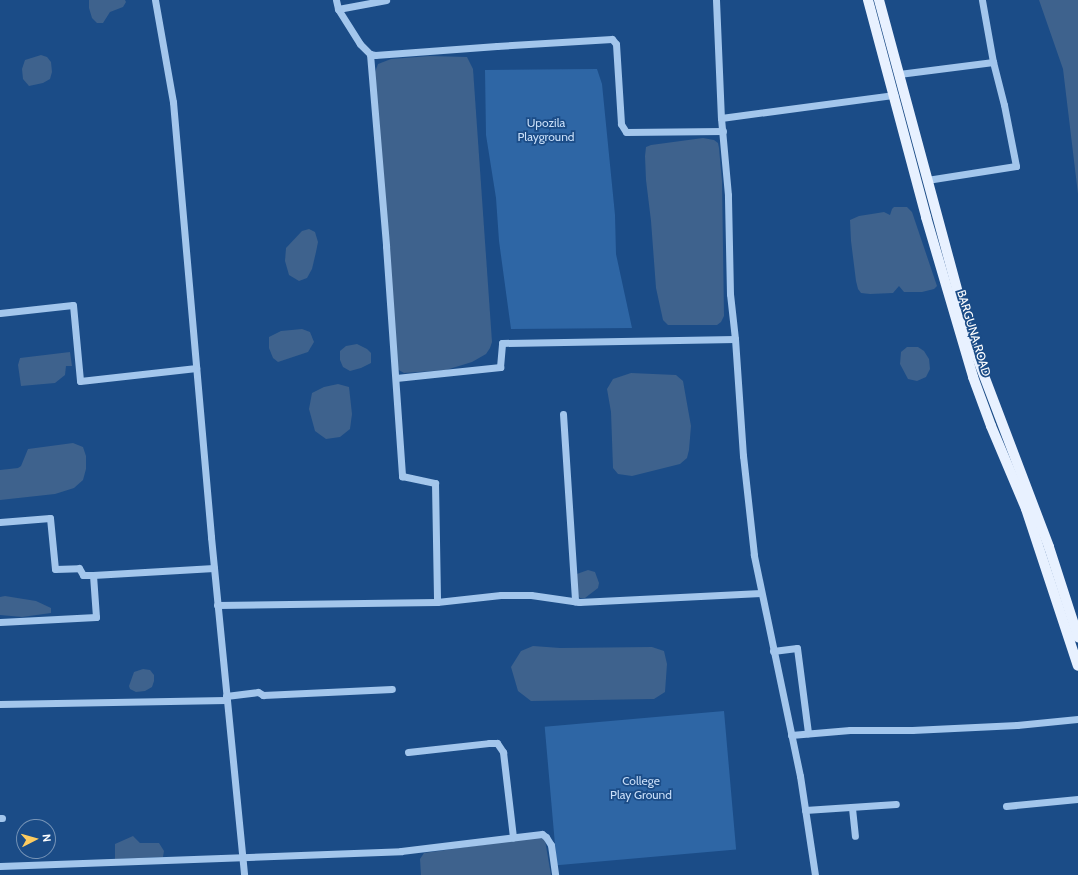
<!DOCTYPE html>
<style>
body{margin:0}
#map{position:relative;width:1078px;height:875px;overflow:hidden;background:#1b4c87;font-family:Cabin,sans-serif}
div>[style]{position:absolute}
.green>*{inset:0;background:#2e66a5;transform-origin:0 0}
.water>*{inset:0;background:#3e628d}
.minor>*{height:7px;margin:-3.5px;padding:0 3.5px;transform-origin:3.5px;border-radius:3.5px;background:#a3c6ec}
.major>*{height:10px;margin:-5px;padding:0 5px;transform-origin:5px;border-radius:5px;background:#e8f1ff}
span{translate:-50% -50%;white-space:nowrap;text-align:center;line-height:1.15;-webkit-text-stroke:3.5px #1b4c87;paint-order:stroke}
.park-label{font-size:12px;color:#c9dff9}
.street-label{font-size:12px;color:#fff}
.north{position:absolute;left:16px;top:819px;width:40px;height:40px;box-sizing:border-box;background:#1b4c87;border:1px solid #7694b7;border-radius:50%;rotate:84deg;font-size:11px;font-weight:700;line-height:16px;text-align:center;color:#fff}
.north::after{content:'';display:block;margin:auto;width:14px;height:18px;background:#fdcc60;clip-path:polygon(50% 0,100% 100%,50% 72%,0 100%)}
</style>
<div id="map">
<div class="green">
<div style="clip-path:polygon(597px 69px,602px 84px,615px 215px,616px 254px,632px 328px,511px 329px,499px 241px,496px 198px,486px 135px,485px 70px)"></div>
<div style="left:724px;top:711px;width:139px;height:180px;rotate:85deg"></div>
</div>
<div class="water">
<div style="clip-path:polygon(89px 0,125px 0,126px 2px,123px 7px,110px 12px,103px 23px,97px 23px,92px 18px,89px 8px)"></div>
<div style="clip-path:polygon(1039px 0,1078px 0,1078px 194px,1063px 69px)"></div>
<div style="clip-path:polygon(41px 55px,47px 57px,51px 62px,52px 72px,50px 79px,43px 83px,29px 86px,23px 79px,22px 69px,25px 60px)"></div>
<div style="clip-path:polygon(430px 56px,467px 57px,473px 69px,492px 342px,490px 348px,486px 354px,472px 362px,446px 370px,404px 373px,397px 369px,375px 72px,378px 64px,391px 59px)"></div>
<div style="clip-path:polygon(703px 138px,714px 140px,718px 143px,719px 148px,722px 181px,724px 316px,721px 322px,717px 325px,668px 325px,663px 320px,656px 288px,651px 221px,646px 180px,645px 156px,646px 147px,651px 145px)"></div>
<div style="clip-path:polygon(894px 207px,907px 207px,912px 212px,937px 286px,934px 289px,922px 292px,904px 292px,899px 286px,893px 293px,870px 294px,861px 293px,858px 289px,856px 281px,851px 241px,850px 220px,859px 216px,878px 213px,884px 212px,890px 215px,892px 209px)"></div>
<div style="clip-path:polygon(309px 229px,315px 232px,318px 242px,316px 252px,312px 269px,307px 278px,299px 281px,289px 275px,285px 261px,286px 248px,302px 231px)"></div>
<div style="clip-path:polygon(302px 329px,310px 332px,314px 342px,308px 352px,278px 362px,273px 358px,269px 348px,269px 337px,281px 331px)"></div>
<div style="clip-path:polygon(357px 344px,367px 349px,371px 353px,371px 363px,361px 368px,350px 371px,343px 367px,340px 360px,340px 351px,346px 346px)"></div>
<div style="clip-path:polygon(907px 347px,918px 347px,924px 351px,929px 359px,930px 369px,926px 377px,917px 381px,908px 379px,900px 364px,901px 352px)"></div>
<div style="clip-path:polygon(70px 352px,72px 366px,66px 366px,65px 375px,55px 383px,21px 386px,18px 365px,20px 358px)"></div>
<div style="clip-path:polygon(631px 373px,676px 375px,683px 381px,691px 426px,689px 450px,687px 458px,680px 464px,632px 476px,618px 474px,613px 468px,611px 412px,607px 389px,613px 379px)"></div>
<div style="clip-path:polygon(338px 384px,349px 387px,352px 414px,350px 429px,340px 437px,326px 439px,315px 431px,309px 409px,312px 393px,324px 387px)"></div>
<div style="clip-path:polygon(73px 443px,83px 447px,86px 456px,86px 469px,83px 480px,74px 488px,55px 494px,0 500px,0 470px,18px 468px,21px 466px,28px 449px)"></div>
<div style="clip-path:polygon(588px 570px,595px 572px,599px 583px,598px 588px,585px 598px,580px 598px,576px 594px,574px 575px)"></div>
<div style="clip-path:polygon(5px 596px,36px 601px,51px 608px,51px 613px,22px 617px,0 615px,0 597px)"></div>
<div style="clip-path:polygon(533px 646px,560px 648px,652px 647px,664px 651px,667px 664px,665px 692px,654px 699px,531px 701px,518px 691px,511px 667px,521px 651px)"></div>
<div style="clip-path:polygon(143px 669px,150px 670px,154px 675px,154px 681px,152px 687px,145px 691px,136px 692px,130px 689px,129px 686px,134px 672px)"></div>
<div style="clip-path:polygon(133px 836px,140px 843px,159px 843px,164px 851px,163px 857px,115px 859px,115px 844px)"></div>
<div style="clip-path:polygon(538px 837px,545px 840px,551px 875px,421px 875px,420px 859px,424px 853px)"></div>
</div>
<div class="minor">
<div style="left:155px;top:0;width:104px;rotate:80deg"></div>
<div style="left:173px;top:102px;width:437px;rotate:85deg"></div>
<div style="left:211px;top:537px;width:340px;rotate:84.4deg"></div>
<div style="left:336px;top:0;width:9px;rotate:77deg"></div>
<div style="left:338px;top:9px;width:41px;rotate:57.8deg"></div>
<div style="left:360px;top:44px;width:14px;rotate:45deg"></div>
<div style="left:370px;top:54px;width:5px;rotate:11deg"></div>
<div style="left:375px;top:55px;width:122px;rotate:-4.2deg"></div>
<div style="left:497px;top:46px;width:115px;rotate:-3.5deg"></div>
<div style="left:612px;top:39px;width:6px;rotate:51deg"></div>
<div style="left:616px;top:44px;width:80px;rotate:86.4deg"></div>
<div style="left:621px;top:124px;width:9px;rotate:58deg"></div>
<div style="left:626px;top:132px;width:97px;rotate:-0.6deg"></div>
<div style="left:716px;top:0;width:118px;rotate:87.6deg"></div>
<div style="left:338px;top:9px;width:49px;rotate:-10.6deg"></div>
<div style="left:370px;top:54px;width:193px;rotate:85.2deg"></div>
<div style="left:386px;top:246px;width:231px;rotate:86deg"></div>
<div style="left:402px;top:476px;width:34px;rotate:12deg"></div>
<div style="left:435px;top:483px;width:119px;rotate:89deg"></div>
<div style="left:899px;top:74px;width:95px;rotate:-7.3deg"></div>
<div style="left:993px;top:62px;width:63px;rotate:-100.1deg"></div>
<div style="left:927px;top:180px;width:90px;rotate:-8.9deg"></div>
<div style="left:1016px;top:166px;width:62px;rotate:-101.1deg"></div>
<div style="left:1004px;top:105px;width:44px;rotate:-104.3deg"></div>
<div style="left:0;top:313px;width:73px;rotate:-6.3deg"></div>
<div style="left:73px;top:305px;width:76px;rotate:84.7deg"></div>
<div style="left:80px;top:381px;width:117px;rotate:-6.4deg"></div>
<div style="left:396px;top:378px;width:105px;rotate:-6deg"></div>
<div style="left:500px;top:367px;width:24px;rotate:-85deg"></div>
<div style="left:502px;top:343px;width:233px;rotate:-1deg"></div>
<div style="left:563px;top:414px;width:188px;rotate:86.3deg"></div>
<div style="left:0;top:522px;width:50px;rotate:-4.6deg"></div>
<div style="left:50px;top:518px;width:51px;rotate:84.4deg"></div>
<div style="left:55px;top:569px;width:24px;rotate:-2deg"></div>
<div style="left:79px;top:568px;width:8px;rotate:60deg"></div>
<div style="left:83px;top:575px;width:10px"></div>
<div style="left:93px;top:575px;width:121px;rotate:-3.3deg"></div>
<div style="left:217px;top:605px;width:220px;rotate:-0.8deg"></div>
<div style="left:437px;top:602px;width:64px;rotate:-6.2deg"></div>
<div style="left:501px;top:595px;width:30px"></div>
<div style="left:531px;top:595px;width:49px;rotate:8.3deg"></div>
<div style="left:579px;top:602px;width:182px;rotate:-2.8deg"></div>
<div style="left:0;top:622px;width:96px;rotate:-3deg"></div>
<div style="left:96px;top:617px;width:42px;rotate:-94.1deg"></div>
<div style="left:773px;top:651px;width:24px;rotate:-7deg"></div>
<div style="left:797px;top:648px;width:86px;rotate:82.6deg"></div>
<div style="left:226px;top:696px;width:32px;rotate:-7deg"></div>
<div style="left:258px;top:692px;width:6px;rotate:31deg"></div>
<div style="left:263px;top:695px;width:129px;rotate:-2.7deg"></div>
<div style="left:0;top:704px;width:226px;rotate:-1deg"></div>
<div style="left:791px;top:735px;width:59px;rotate:-4.8deg"></div>
<div style="left:850px;top:730px;width:62px"></div>
<div style="left:912px;top:730px;width:105px;rotate:-2.7deg"></div>
<div style="left:1017px;top:725px;width:61px;rotate:-5.6deg"></div>
<div style="left:408px;top:752px;width:81px;rotate:-6.3deg"></div>
<div style="left:489px;top:743px;width:8px"></div>
<div style="left:497px;top:743px;width:11px;rotate:56deg"></div>
<div style="left:503px;top:752px;width:86px;rotate:83.3deg"></div>
<div style="left:1006px;top:806px;width:72px;rotate:-5.6deg"></div>
<div style="left:852px;top:808px;width:28px;rotate:84deg"></div>
<div style="left:805px;top:810px;width:91px;rotate:-3.8deg"></div>
<div style="left:0;top:818px;width:2px"></div>
<div style="left:0;top:866px;width:401px;rotate:-2.1deg"></div>
<div style="left:401px;top:851px;width:142px;rotate:-6.9deg"></div>
<div style="left:542px;top:834px;width:5px;rotate:37deg"></div>
<div style="left:546px;top:837px;width:9px;rotate:58deg"></div>
<div style="left:551px;top:845px;width:30px;rotate:82deg"></div>
<div style="left:815px;top:875px;width:100px;rotate:-98.6deg"></div>
<div style="left:800px;top:776px;width:226px;rotate:-101.8deg"></div>
<div style="left:754px;top:555px;width:100px;rotate:-96.3deg"></div>
<div style="left:743px;top:456px;width:117px;rotate:-93.9deg"></div>
<div style="left:735px;top:339px;width:45px;rotate:-96.3deg"></div>
<div style="left:730px;top:294px;width:99px;rotate:-91.2deg"></div>
<div style="left:728px;top:195px;width:77px;rotate:-95.2deg"></div>
<div style="left:721px;top:118px;width:175px;rotate:-7.6deg"></div>
</div>
<div class="major">
<div style="left:868px;top:0;width:225px;rotate:75deg"></div>
<div style="left:926px;top:217px;width:167px;rotate:73.6deg"></div>
<div style="left:973px;top:377px;width:52px;rotate:69.8deg"></div>
<div style="left:991px;top:426px;width:90px;rotate:67.1deg"></div>
<div style="left:1026px;top:509px;width:165px;rotate:71.7deg"></div>
<div style="left:879px;top:0;width:356px;rotate:74.9deg"></div>
<div style="left:972px;top:344px;width:217px;rotate:69.2deg"></div>
<div style="left:1049px;top:547px;width:95px;rotate:72.1deg"></div>
</div>
<div class="park-label">
<span style="left:546px;top:130px">Upozila<br>Playground</span>
<span style="left:641px;top:788px">College<br>Play Ground</span>
</div>
<div class="street-label">
<span style="left:974px;top:333px;rotate:73deg">BARGUNA ROAD</span>
</div>
<div class="north">N</div>
</div>
